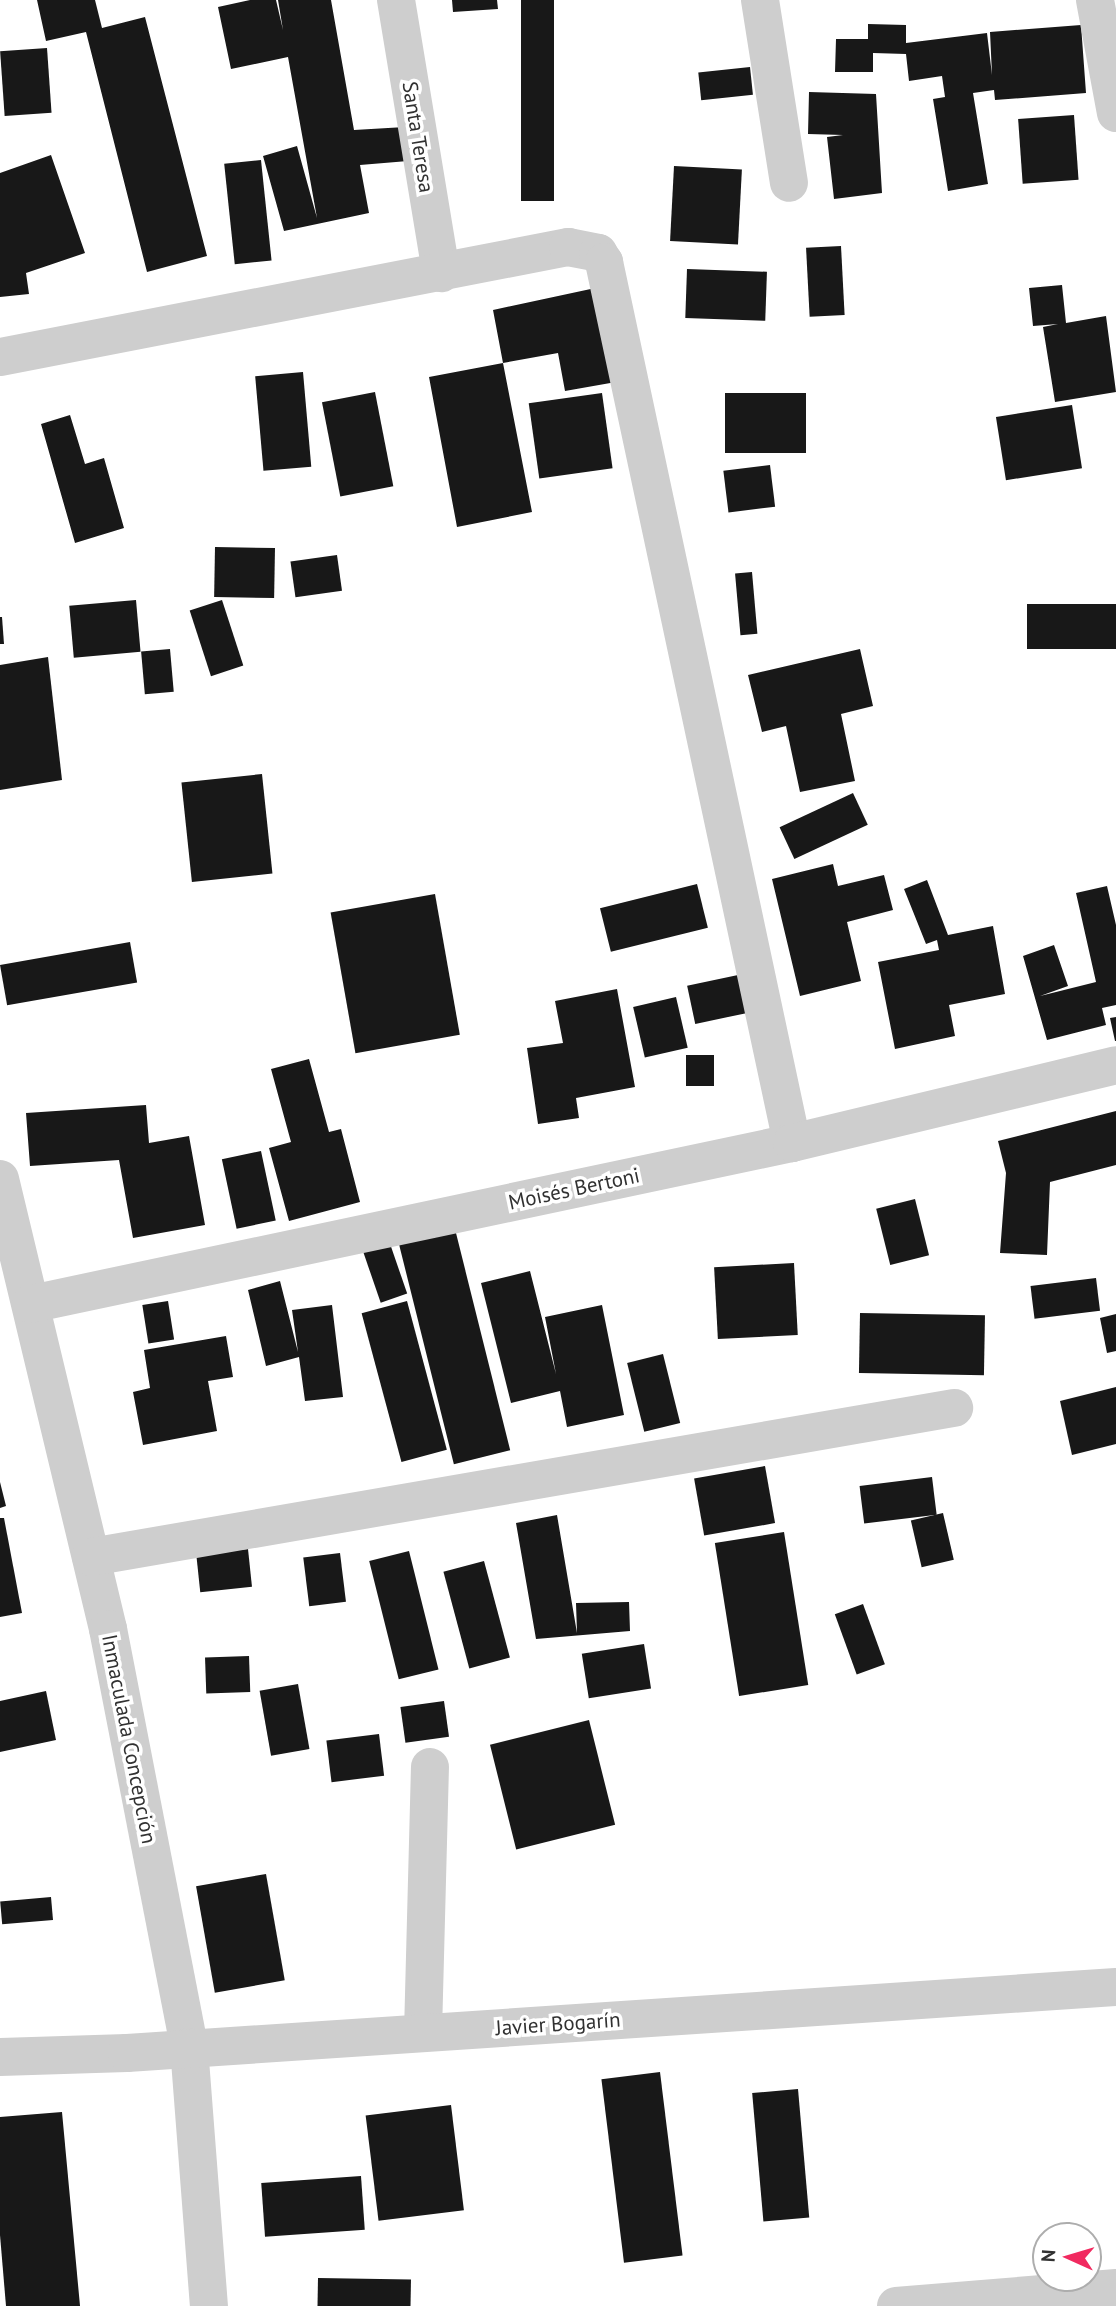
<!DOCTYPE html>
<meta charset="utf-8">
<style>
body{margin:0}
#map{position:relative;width:1116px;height:2306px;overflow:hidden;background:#fff;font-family:"PT Sans",sans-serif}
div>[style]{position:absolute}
.building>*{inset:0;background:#181818;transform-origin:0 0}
.minor>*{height:38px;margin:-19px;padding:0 19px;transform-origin:19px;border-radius:19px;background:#cecece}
span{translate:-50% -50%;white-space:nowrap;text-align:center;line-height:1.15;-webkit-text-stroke:7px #fff;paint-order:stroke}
.street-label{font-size:21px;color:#313131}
.north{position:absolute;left:1032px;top:2222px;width:70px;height:70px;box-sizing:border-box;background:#fff;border:2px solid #adadad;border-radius:50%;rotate:274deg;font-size:19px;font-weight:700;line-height:28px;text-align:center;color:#313131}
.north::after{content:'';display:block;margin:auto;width:24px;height:32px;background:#f12a60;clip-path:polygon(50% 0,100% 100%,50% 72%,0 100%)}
</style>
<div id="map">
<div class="building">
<div style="clip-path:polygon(37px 0,95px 0,102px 28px,145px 17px,207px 256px,147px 272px,86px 32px,46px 41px)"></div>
<div style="clip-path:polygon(250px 0,276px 0,283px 30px,278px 0,331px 0,354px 130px,405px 127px,408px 161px,360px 165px,369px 213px,284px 231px,263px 156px,297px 146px,317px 218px,288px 57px,231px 69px,218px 7px)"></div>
<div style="clip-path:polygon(452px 0,497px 0,498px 9px,453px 12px)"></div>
<div style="left:521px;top:0;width:33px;height:201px"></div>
<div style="clip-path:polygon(868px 24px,906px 25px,906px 43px,987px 33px,992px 75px,990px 32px,1081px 25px,1086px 93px,995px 100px,994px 90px,973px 93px,988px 184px,948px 191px,933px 99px,945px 97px,942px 76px,909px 81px,906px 54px,873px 53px,873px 72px,835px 72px,836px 39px,868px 39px)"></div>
<div style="left:47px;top:48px;width:65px;height:47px;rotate:86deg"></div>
<div style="left:750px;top:67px;width:28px;height:52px;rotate:84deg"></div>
<div style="clip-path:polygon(809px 92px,876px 94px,882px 193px,834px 199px,827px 137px,843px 135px,808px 134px)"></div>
<div style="left:1074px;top:115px;width:65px;height:56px;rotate:86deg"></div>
<div style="clip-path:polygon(51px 155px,85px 253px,26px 273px,29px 294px,0 297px,0 173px)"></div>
<div style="left:261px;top:160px;width:101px;height:37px;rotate:84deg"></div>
<div style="left:674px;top:166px;width:68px;height:75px;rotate:3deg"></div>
<div style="left:841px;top:246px;width:69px;height:35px;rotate:87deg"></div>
<div style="left:687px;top:269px;width:80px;height:49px;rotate:2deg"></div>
<div style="clip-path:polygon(1062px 285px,1066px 323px,1106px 316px,1116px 392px,1055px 402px,1043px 327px,1058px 324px,1033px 326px,1029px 288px)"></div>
<div style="clip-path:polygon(600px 287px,616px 382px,565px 391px,558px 353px,503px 363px,532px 512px,457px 527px,429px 377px,503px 363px,493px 310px)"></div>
<div style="left:303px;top:372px;width:95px;height:48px;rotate:85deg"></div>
<div style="left:375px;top:392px;width:96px;height:54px;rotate:79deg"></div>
<div style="left:602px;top:393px;width:76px;height:74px;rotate:82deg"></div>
<div style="left:725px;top:393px;width:81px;height:60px"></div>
<div style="left:1072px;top:405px;width:64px;height:77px;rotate:81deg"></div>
<div style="clip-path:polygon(70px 415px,85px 464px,104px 458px,124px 528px,75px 543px,41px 424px)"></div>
<div style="left:770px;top:465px;width:42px;height:47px;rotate:83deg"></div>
<div style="left:215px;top:547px;width:60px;height:50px;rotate:1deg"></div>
<div style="left:337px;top:555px;width:36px;height:47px;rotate:82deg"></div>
<div style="left:752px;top:572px;width:62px;height:17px;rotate:85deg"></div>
<div style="left:136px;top:600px;width:52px;height:67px;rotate:85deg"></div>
<div style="left:222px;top:600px;width:69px;height:34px;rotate:72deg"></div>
<div style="left:1116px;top:604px;width:45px;height:89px;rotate:90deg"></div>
<div style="clip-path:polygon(0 617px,2px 617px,4px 644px,0 644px)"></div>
<div style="left:170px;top:649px;width:43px;height:29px;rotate:85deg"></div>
<div style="clip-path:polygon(860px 649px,873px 706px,841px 714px,855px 781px,800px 792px,786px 726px,762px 732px,748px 675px)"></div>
<div style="clip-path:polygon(48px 657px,62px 780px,0 790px,0 665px)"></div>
<div style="left:262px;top:774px;width:100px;height:81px;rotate:84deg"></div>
<div style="left:853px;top:793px;width:35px;height:81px;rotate:65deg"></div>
<div style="clip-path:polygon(833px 864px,838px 886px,884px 875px,893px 910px,847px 922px,861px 981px,800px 996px,772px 879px)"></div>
<div style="clip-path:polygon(927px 880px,948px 935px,993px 926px,1005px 994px,949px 1005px,955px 1036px,895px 1049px,878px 962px,939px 950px,937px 940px,926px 944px,904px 889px)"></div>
<div style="left:697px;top:884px;width:45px;height:100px;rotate:76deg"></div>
<div style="clip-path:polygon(1107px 886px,1116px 925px,1116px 1005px,1102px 1008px,1106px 1025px,1047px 1040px,1023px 956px,1054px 945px,1068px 986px,1040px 996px,1096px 982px,1076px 893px)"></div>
<div style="left:435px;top:894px;width:143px;height:106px;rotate:80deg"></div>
<div style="left:130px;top:942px;width:41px;height:132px;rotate:80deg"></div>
<div style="left:738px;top:975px;width:39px;height:52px;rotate:78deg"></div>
<div style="clip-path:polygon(617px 989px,635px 1087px,576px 1098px,579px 1118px,538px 1124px,527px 1048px,563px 1043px,555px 1001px)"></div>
<div style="left:676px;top:997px;width:52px;height:44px;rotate:77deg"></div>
<div style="clip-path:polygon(1116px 1017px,1116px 1041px,1115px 1041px,1110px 1018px)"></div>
<div style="left:714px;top:1055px;width:31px;height:28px;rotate:90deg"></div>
<div style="clip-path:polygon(309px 1059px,329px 1132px,341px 1129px,360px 1202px,289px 1221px,269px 1148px,291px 1142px,271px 1069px)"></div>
<div style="clip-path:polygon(146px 1105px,149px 1143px,189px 1136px,205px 1225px,133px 1238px,119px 1160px,30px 1166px,26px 1113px)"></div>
<div style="clip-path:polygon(1116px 1111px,1116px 1165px,1050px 1182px,1047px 1255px,1000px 1253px,1006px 1173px,998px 1141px)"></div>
<div style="left:261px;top:1151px;width:71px;height:40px;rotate:78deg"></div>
<div style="left:915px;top:1199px;width:58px;height:40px;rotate:76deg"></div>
<div style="left:455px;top:1229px;width:228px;height:58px;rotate:76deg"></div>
<div style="left:387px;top:1235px;width:62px;height:28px;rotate:71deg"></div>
<div style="left:794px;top:1263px;width:72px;height:80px;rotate:87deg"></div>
<div style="clip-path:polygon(530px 1271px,556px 1374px,545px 1317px,602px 1305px,624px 1415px,567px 1427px,560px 1391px,511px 1403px,481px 1283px)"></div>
<div style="left:1096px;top:1278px;width:33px;height:66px;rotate:83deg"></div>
<div style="clip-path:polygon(280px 1281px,298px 1352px,292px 1310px,332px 1305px,343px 1397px,305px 1401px,299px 1357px,266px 1366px,248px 1290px)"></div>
<div style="left:168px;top:1301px;width:39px;height:26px;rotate:81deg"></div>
<div style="left:407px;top:1301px;width:154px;height:47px;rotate:75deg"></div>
<div style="left:860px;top:1313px;width:125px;height:60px;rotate:1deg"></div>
<div style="clip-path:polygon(1116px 1314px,1116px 1351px,1107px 1353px,1100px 1318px)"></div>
<div style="clip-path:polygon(226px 1336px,233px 1377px,208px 1381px,217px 1431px,143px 1445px,133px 1392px,150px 1388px,144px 1350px)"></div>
<div style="left:663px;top:1354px;width:71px;height:37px;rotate:76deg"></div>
<div style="clip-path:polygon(1116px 1387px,1116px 1444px,1072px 1455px,1060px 1401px)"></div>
<div style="left:765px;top:1466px;width:58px;height:72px;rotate:80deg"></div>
<div style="left:932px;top:1477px;width:38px;height:73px;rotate:83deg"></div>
<div style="clip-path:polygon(0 1482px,6px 1506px,0 1508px)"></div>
<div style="left:943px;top:1513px;width:48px;height:33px;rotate:77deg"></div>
<div style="clip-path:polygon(557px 1515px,577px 1633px,576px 1603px,629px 1602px,630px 1631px,536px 1639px,516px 1523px)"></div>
<div style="clip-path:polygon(0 1518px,4px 1518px,22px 1613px,0 1617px)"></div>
<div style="left:784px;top:1532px;width:155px;height:70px;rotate:81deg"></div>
<div style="left:248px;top:1549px;width:38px;height:52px;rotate:84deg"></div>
<div style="left:409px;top:1551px;width:122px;height:41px;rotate:76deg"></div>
<div style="left:340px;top:1553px;width:49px;height:37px;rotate:83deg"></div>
<div style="left:484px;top:1561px;width:100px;height:42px;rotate:75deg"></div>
<div style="left:863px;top:1604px;width:64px;height:30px;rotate:70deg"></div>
<div style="left:644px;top:1644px;width:45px;height:63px;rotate:81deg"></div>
<div style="left:249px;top:1656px;width:36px;height:44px;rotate:88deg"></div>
<div style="left:298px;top:1684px;width:66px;height:39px;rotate:80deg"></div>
<div style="clip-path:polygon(46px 1691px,56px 1740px,0 1752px,0 1701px)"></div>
<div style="left:444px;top:1701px;width:36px;height:44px;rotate:82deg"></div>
<div style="left:589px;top:1720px;width:108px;height:102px;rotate:76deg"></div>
<div style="left:379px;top:1734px;width:42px;height:53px;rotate:83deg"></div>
<div style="left:266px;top:1874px;width:108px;height:71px;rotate:80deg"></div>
<div style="left:51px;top:1897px;width:23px;height:51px;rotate:85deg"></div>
<div style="left:660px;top:2072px;width:185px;height:59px;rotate:83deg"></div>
<div style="left:798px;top:2089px;width:129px;height:46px;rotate:85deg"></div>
<div style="left:451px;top:2105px;width:106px;height:86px;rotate:83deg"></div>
<div style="clip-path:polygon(62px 2112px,80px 2306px,6px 2306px,0 2235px,0 2117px)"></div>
<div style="left:361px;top:2176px;width:54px;height:100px;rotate:86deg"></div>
<div style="left:318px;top:2278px;width:93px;height:28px;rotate:1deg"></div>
</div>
<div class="minor">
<div style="left:396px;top:0;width:277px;rotate:80.6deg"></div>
<div style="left:760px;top:0;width:185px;rotate:81deg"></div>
<div style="left:1095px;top:0;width:115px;rotate:79.5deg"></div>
<div style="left:0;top:357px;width:579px;rotate:-10.96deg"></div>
<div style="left:568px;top:247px;width:31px;rotate:11deg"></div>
<div style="left:598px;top:253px;width:11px;rotate:56deg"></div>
<div style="left:604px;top:262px;width:901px;rotate:77.95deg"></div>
<div style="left:0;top:1179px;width:463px;rotate:76.5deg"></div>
<div style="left:108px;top:1629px;width:426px;rotate:79deg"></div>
<div style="left:189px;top:2047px;width:260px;rotate:85.6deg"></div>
<div style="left:31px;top:1304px;width:778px;rotate:-11.95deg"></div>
<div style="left:792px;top:1143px;width:333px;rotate:-13.5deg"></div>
<div style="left:91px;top:1557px;width:876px;rotate:-9.8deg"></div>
<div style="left:423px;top:2033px;width:266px;rotate:-88.5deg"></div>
<div style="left:0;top:2057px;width:127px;rotate:-1.8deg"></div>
<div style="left:127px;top:2053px;width:991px;rotate:-3.82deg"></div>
<div style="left:896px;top:2306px;width:221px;rotate:-4.7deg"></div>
</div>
<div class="street-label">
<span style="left:418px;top:137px;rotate:81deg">Santa Teresa</span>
<span style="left:574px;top:1189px;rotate:-12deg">Moisés Bertoni</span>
<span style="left:129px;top:1739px;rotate:79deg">Inmaculada Concepción</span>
<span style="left:558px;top:2024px;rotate:-4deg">Javier Bogarín</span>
</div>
<div class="north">N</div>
</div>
